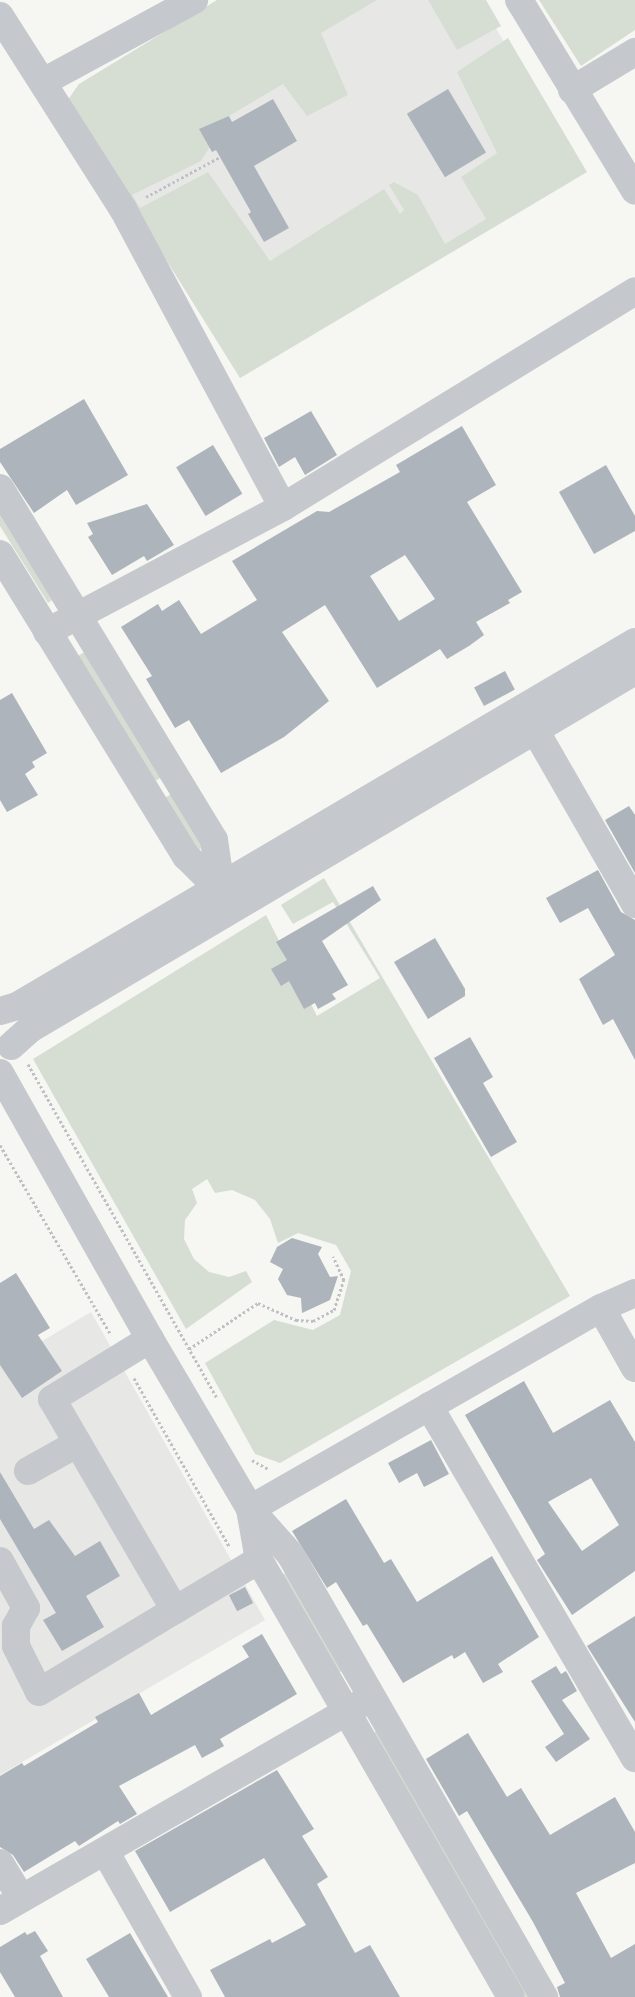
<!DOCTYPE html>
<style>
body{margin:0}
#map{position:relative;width:635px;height:1997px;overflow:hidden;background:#f6f6f2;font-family:Barlow,sans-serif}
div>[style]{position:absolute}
.built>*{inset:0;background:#e7e8e6}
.green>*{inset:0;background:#d6ded3;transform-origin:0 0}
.building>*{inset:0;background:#adb4bb;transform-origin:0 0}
.path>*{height:3px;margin-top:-1.5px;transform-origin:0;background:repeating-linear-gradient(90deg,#bfc0c3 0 2.5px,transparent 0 5px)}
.minor>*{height:28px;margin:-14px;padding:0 14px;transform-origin:14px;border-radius:14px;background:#c5c8cc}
span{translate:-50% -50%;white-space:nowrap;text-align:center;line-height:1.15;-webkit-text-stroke:5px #fff;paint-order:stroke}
</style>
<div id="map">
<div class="built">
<div style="clip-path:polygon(236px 0,479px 0,582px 173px,240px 378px,71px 97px)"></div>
<div style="clip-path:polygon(91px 1312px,265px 1620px,0 1775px,0 1366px)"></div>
</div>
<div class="green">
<div style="clip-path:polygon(217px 0,377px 0,321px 33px,348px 95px,307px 116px,283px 84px,229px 116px,201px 161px,132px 195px,140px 208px,208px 172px,270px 261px,384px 189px,400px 214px,404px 210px,389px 185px,394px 182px,418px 195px,445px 244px,486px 219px,461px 177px,497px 153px,457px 72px,508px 38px,587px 172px,240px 378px,67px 101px,79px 84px)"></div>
<div style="clip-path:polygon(428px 0,486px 0,501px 26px,457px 50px)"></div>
<div style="clip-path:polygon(539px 0,635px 0,635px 30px,581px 66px)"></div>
<div style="clip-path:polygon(0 515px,52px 600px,48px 603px,0 526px)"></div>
<div style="clip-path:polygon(86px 651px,162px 777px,155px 781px,78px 656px)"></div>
<div style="left:171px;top:794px;width:62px;height:7px;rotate:58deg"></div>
<div style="clip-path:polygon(324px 878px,570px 1296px,280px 1463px,255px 1454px,205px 1363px,274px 1320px,313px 1330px,340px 1315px,351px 1271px,336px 1245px,298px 1233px,278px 1243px,270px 1219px,255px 1200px,232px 1190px,215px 1193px,207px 1179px,192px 1189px,197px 1203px,185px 1220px,184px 1239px,194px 1259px,209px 1272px,229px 1277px,246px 1271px,252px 1282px,186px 1329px,33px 1059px,266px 915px,317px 1016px,380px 978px,333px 902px,293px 924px,281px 905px)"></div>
<div style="left:287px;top:1572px;width:113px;height:7px;rotate:60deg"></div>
<div style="left:380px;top:1729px;width:309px;height:8px;rotate:60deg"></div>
</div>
<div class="building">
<div style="left:448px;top:89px;width:74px;height:48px;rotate:59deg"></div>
<div style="clip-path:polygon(273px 99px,297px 141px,254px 166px,289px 228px,264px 242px,248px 214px,251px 212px,216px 150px,212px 152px,199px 129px,229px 116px,232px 122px)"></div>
<div style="clip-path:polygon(84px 399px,128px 475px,76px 505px,67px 490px,34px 513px,0 462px,0 449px)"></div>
<div style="clip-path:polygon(311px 411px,337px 455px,305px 475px,295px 457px,279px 467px,264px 438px)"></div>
<div style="clip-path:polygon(evenodd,462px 426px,496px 485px,467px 502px,522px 592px,508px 600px,510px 603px,476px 622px,484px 635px,469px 646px,447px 659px,440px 649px,377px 688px,325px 605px,282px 632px,329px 701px,284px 737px,221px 773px,189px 720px,175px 728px,146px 679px,152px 676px,121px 627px,158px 604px,162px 611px,179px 600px,201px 634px,257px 600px,232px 561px,317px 511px,329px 512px,400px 472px,396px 465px,462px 426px,405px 555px,435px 599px,399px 621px,370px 576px,405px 555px)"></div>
<div style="left:213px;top:445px;width:57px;height:43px;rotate:59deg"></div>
<div style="clip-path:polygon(606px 465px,635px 516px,635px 531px,594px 554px,559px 492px)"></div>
<div style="clip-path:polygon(147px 504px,174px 545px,147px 561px,144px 556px,112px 575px,88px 537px,93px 534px,87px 523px)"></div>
<div style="left:505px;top:671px;width:21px;height:35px;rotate:62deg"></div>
<div style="clip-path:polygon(12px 693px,47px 753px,32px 762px,35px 767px,25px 774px,38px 795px,7px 812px,0 800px,0 700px)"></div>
<div style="clip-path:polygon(629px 806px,635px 815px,635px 873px,605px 820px)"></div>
<div style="clip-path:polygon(598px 870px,621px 912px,635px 920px,635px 1060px,613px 1019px,603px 1025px,579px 979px,615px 955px,588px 908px,560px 923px,546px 898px)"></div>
<div style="clip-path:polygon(373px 886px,381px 900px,322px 941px,348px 985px,332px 994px,336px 999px,318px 1009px,315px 1003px,304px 1009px,289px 981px,281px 986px,271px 969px,287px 960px,276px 942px)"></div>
<div style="clip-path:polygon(435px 938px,465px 989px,465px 996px,428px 1019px,394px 962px)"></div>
<div style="clip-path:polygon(470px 1037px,493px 1077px,483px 1083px,517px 1142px,491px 1157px,434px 1058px)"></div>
<div style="clip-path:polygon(292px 1238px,322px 1247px,318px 1254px,330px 1277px,338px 1276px,330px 1300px,302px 1313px,301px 1298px,287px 1295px,278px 1279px,283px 1269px,270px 1262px,277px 1247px)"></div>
<div style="clip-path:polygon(16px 1273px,50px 1328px,38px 1335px,62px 1371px,22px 1398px,0 1365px,0 1283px)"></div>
<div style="clip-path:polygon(evenodd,524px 1381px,553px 1433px,610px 1400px,635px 1442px,635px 1571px,572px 1615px,537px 1560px,545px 1554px,465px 1415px,524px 1381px,591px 1478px,619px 1525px,582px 1551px,548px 1502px,591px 1478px)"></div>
<div style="clip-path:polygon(431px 1440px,449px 1474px,424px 1487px,417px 1473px,399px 1483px,388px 1463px)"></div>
<div style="clip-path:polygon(0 1472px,34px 1529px,49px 1520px,75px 1556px,100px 1541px,120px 1576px,86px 1596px,104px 1627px,62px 1651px,43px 1620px,56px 1613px,0 1519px)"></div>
<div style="clip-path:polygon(346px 1499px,384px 1563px,391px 1559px,417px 1602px,492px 1556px,539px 1637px,498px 1664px,503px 1672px,483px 1683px,465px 1652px,454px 1659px,452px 1655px,403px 1683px,367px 1624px,363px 1626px,336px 1582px,327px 1588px,292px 1531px)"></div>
<div style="left:245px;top:1587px;width:18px;height:18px;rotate:63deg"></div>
<div style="clip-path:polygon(635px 1616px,635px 1722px,587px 1646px)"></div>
<div style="clip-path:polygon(262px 1634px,297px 1694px,220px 1739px,224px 1746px,202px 1758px,195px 1745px,119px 1786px,137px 1814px,120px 1824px,118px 1821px,79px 1846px,75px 1841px,24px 1872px,13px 1855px,0 1847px,0 1776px,22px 1763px,24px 1766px,98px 1722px,95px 1717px,139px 1693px,151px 1715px,249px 1657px,242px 1646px)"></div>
<div style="clip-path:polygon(556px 1666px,561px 1674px,566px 1671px,577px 1691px,562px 1700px,590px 1739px,556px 1762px,545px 1747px,564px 1734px,531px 1681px)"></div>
<div style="clip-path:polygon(468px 1733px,507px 1797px,521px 1788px,550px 1835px,615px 1797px,635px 1832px,635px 1863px,576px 1893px,611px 1958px,635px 1944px,635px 1997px,560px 1997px,557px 1987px,565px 1983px,533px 1922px,467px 1811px,459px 1816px,426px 1759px)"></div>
<div style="clip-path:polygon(277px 1770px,314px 1829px,302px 1836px,328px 1877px,317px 1884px,355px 1953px,370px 1945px,400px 1997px,225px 1997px,210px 1970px,270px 1939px,272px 1943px,306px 1925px,264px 1858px,170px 1912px,135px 1851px)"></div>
<div style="clip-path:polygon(35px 1931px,48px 1951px,40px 1956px,63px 1997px,15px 1997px,0 1972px,0 1947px,25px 1932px,27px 1935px)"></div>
<div style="clip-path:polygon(130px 1933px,168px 1997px,109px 1997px,86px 1959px)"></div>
</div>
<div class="path">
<div style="left:146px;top:197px;width:84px;rotate:-28.4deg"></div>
<div style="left:28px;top:1064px;width:384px;rotate:60.5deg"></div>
<div style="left:0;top:1145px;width:220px;rotate:59.7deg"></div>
<div style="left:189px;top:1349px;width:83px;rotate:-33.7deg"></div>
<div style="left:258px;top:1303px;width:42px;rotate:24.1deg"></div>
<div style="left:296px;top:1320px;width:17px;rotate:3deg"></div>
<div style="left:313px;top:1321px;width:24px;rotate:-28deg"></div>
<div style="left:334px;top:1310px;width:32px;rotate:-72deg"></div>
<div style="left:344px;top:1280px;width:26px;rotate:-115deg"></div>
<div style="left:134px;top:1378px;width:193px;rotate:60.5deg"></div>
<div style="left:252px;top:1460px;width:18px;rotate:29deg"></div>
</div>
<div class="minor">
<div style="left:519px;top:0;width:223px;rotate:58.7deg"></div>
<div style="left:0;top:16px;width:229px;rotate:57.5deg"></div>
<div style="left:123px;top:209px;width:338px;rotate:61.8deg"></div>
<div style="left:43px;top:82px;width:172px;rotate:-28.5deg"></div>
<div style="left:572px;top:90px;width:74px;rotate:-31.1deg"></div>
<div style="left:0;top:488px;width:412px;rotate:58.7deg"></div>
<div style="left:214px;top:840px;width:49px;rotate:81.7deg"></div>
<div style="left:0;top:554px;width:355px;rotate:58.4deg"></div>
<div style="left:186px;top:856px;width:54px;rotate:45deg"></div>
<div style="left:47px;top:632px;width:267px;rotate:-27.9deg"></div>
<div style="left:283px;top:507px;width:413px;rotate:-31.5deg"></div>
<div style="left:535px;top:730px;width:201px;rotate:60.1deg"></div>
<div style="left:0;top:1011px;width:18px;rotate:-16deg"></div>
<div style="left:17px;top:1006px;width:717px;rotate:-30.5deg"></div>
<div style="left:11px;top:1046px;width:25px;rotate:-42deg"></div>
<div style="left:30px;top:1029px;width:703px;rotate:-30.61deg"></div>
<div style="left:0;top:1073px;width:305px;rotate:60.6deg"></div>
<div style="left:150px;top:1339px;width:197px;rotate:59.5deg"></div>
<div style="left:250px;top:1509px;width:60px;rotate:48.4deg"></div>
<div style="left:290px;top:1554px;width:511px;rotate:60.17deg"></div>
<div style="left:601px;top:1308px;width:69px;rotate:60.5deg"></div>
<div style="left:150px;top:1339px;width:115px;rotate:148.5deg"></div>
<div style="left:52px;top:1399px;width:244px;rotate:59.8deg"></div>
<div style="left:175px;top:1610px;width:98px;rotate:-30.8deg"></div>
<div style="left:429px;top:1406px;width:408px;rotate:59.7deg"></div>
<div style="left:28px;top:1471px;width:57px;rotate:-29.2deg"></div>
<div style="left:250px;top:1509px;width:52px;rotate:80deg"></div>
<div style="left:259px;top:1560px;width:504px;rotate:60.03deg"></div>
<div style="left:250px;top:1509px;width:404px;rotate:-29.8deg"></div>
<div style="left:601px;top:1308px;width:37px;rotate:-24deg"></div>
<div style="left:0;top:1561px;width:54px;rotate:61deg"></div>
<div style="left:26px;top:1608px;width:21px;rotate:119deg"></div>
<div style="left:16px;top:1626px;width:20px;rotate:90deg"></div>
<div style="left:16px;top:1646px;width:51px;rotate:63.4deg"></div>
<div style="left:39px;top:1692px;width:159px;rotate:-31.1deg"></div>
<div style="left:105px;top:1851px;width:168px;rotate:60.4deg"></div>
<div style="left:0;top:1863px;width:41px;rotate:59deg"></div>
<div style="left:0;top:1911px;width:418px;rotate:-29.9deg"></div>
</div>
</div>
